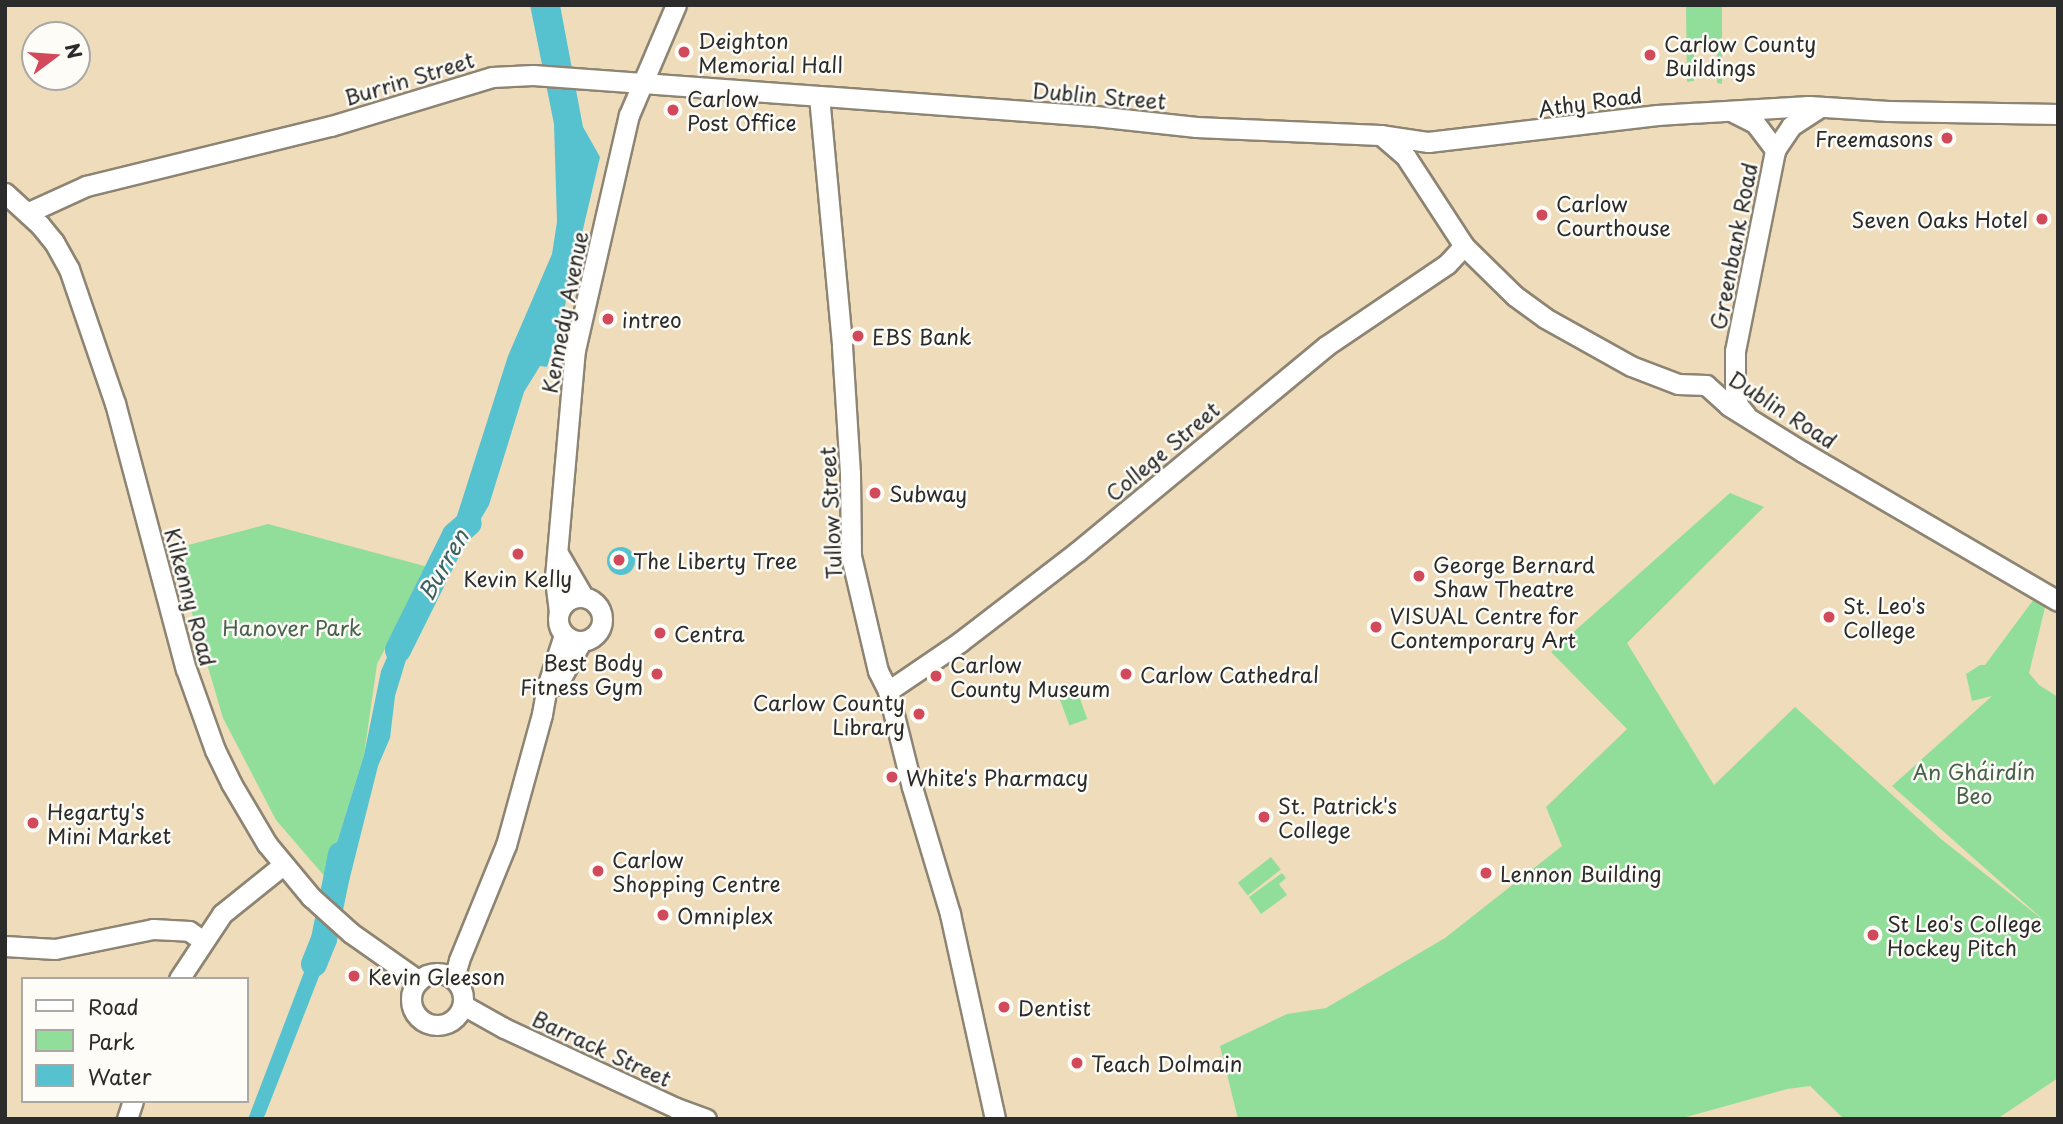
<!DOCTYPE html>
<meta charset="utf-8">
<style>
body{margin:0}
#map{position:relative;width:2063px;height:1124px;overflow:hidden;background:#efdcbb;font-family:"Playpen Sans",sans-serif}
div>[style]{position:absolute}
.green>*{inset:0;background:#91de9b;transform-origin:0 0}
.water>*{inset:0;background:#56c2cf}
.round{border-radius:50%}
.river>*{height:26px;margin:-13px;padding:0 13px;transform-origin:13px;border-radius:13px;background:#56c2cf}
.roads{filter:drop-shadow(2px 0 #8d8473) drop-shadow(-2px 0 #8d8473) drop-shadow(0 2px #8d8473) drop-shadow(0 -2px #8d8473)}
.secondary>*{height:19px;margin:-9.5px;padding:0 9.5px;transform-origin:9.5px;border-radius:9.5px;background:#fff}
.secondary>.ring{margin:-9.5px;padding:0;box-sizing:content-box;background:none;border:19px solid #fff;border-radius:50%}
.dots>*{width:19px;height:19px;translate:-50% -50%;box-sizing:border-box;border:4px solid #fdfcf7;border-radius:50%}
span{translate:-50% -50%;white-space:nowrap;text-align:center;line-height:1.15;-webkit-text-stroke:5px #fdfcf7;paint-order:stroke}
.poi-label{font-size:21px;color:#2b2b2b}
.left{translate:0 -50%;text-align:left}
.right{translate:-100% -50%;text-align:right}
.street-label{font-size:21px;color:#2b2b2b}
.park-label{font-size:21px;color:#4a614d}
.water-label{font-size:23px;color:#3a6064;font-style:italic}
.frame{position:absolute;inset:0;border:7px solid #2b2b2b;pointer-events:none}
.legend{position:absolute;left:21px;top:977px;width:228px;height:126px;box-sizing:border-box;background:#fdfcf7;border:2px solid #a9a8a5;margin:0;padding:9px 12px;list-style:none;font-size:21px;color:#2b2b2b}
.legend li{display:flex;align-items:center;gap:14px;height:35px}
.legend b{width:35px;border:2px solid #a9a8a5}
.north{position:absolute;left:21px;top:21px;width:70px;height:70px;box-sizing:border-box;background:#fdfcf7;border:2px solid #a9a8a5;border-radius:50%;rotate:74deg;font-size:19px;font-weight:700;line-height:28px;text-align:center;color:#2b2b2b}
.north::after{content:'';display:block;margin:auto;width:24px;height:32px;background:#d1495b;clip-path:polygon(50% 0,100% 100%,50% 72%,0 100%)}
</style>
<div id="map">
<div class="green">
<div style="clip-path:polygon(1686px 5px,1722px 5px,1722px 84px,1717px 83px,1717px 39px,1694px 39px,1694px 81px,1687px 82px)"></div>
<div style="clip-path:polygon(1730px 493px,1764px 507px,1627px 643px,1714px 785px,1795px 707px,1941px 839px,2047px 923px,1892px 786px,1992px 696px,1972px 701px,1966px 674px,1980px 665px,1985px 665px,2040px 591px,2048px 595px,2029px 673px,2039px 685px,2058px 697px,2058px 1078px,1997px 1119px,1844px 1119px,1810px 1086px,1787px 1089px,1679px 1119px,1238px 1119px,1220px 1046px,1287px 1014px,1326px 1008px,1445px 938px,1562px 846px,1546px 807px,1627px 729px,1551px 652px)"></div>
<div style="clip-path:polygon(268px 524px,428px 567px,377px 664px,364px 755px,326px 878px,276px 820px,223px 718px,173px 549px)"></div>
<div style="left:1076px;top:688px;width:33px;height:19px;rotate:70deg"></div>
<div style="left:1271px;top:857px;width:16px;height:42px;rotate:52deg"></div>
<div style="clip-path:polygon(1282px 873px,1286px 878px,1279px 884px,1287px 895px,1261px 914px,1249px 897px)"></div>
</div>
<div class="water">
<div style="clip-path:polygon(530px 5px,560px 5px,583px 127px,600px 157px,560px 327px,547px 367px,540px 366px,524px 392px,489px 505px,459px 556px,441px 543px,456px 519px,508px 356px,552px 254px,557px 222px,554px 124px)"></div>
<div class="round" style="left:607px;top:547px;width:28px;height:28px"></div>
<div style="clip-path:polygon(406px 614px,424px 623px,409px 650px,395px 696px,390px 738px,378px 766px,345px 897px,326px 878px,364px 755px,381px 671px)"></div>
<div style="clip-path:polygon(318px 923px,334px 938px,265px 1115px,262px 1119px,248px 1119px,314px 946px)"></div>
</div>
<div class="river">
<div style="left:398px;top:650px;width:128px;rotate:-63.6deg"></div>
<div style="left:455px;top:535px;width:18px;rotate:-41deg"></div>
<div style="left:314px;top:964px;width:27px;rotate:-68deg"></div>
<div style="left:324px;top:939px;width:86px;rotate:-78.6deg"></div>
</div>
<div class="roads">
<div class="secondary">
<div style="left:819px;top:96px;width:251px;rotate:84.7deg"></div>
<div style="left:842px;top:346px;width:128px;rotate:86.4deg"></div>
<div style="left:850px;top:474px;width:82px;rotate:89.3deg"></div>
<div style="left:851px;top:556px;width:118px;rotate:76.8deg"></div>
<div style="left:878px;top:671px;width:22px;rotate:63deg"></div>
<div style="left:888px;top:691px;width:99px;rotate:76deg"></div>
<div style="left:912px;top:787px;width:133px;rotate:73.3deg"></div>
<div style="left:950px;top:914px;width:210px;rotate:77.6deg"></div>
<div style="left:1733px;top:112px;width:25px;rotate:27deg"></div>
<div style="left:1755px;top:123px;width:34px;rotate:53deg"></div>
<div style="left:1381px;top:135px;width:33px;rotate:41deg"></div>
<div style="left:1406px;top:157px;width:106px;rotate:56.9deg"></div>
<div style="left:1464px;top:246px;width:71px;rotate:44.4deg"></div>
<div style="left:1515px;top:296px;width:37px;rotate:36deg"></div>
<div style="left:1545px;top:318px;width:98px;rotate:29.2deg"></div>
<div style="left:1631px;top:366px;width:50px;rotate:21deg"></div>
<div style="left:1678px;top:384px;width:28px;rotate:2deg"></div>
<div style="left:1706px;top:385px;width:31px;rotate:42deg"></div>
<div style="left:1729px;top:406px;width:87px;rotate:31.9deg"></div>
<div style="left:1803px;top:452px;width:295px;rotate:30.3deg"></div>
<div style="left:5px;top:193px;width:47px;rotate:42.4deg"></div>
<div style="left:40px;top:225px;width:22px;rotate:51deg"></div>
<div style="left:54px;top:242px;width:31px;rotate:61deg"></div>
<div style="left:69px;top:269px;width:142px;rotate:71.1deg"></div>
<div style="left:115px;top:403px;width:275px;rotate:75.1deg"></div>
<div style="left:186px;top:669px;width:86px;rotate:70.3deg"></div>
<div style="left:215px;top:750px;width:37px;rotate:64deg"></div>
<div style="left:231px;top:783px;width:71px;rotate:59.5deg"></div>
<div style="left:267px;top:844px;width:69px;rotate:50.3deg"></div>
<div style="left:311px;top:897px;width:54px;rotate:42deg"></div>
<div style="left:351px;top:933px;width:83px;rotate:35.2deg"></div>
<div style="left:29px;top:212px;width:63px;rotate:-24.5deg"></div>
<div style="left:86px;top:186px;width:252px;rotate:-13.8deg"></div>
<div style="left:331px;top:126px;width:168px;rotate:-16.9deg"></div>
<div style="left:492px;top:77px;width:41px;rotate:-2.8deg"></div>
<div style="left:533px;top:75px;width:563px;rotate:4.17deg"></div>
<div style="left:1095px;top:116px;width:102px;rotate:6.2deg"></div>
<div style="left:1196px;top:127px;width:184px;rotate:2.5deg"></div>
<div style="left:1380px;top:135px;width:49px;rotate:8.3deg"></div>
<div style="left:1428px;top:142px;width:231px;rotate:-6.7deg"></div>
<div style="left:1657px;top:115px;width:152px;rotate:-3.4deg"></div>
<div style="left:1809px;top:106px;width:79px;rotate:3.6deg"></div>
<div style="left:1888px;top:111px;width:170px;rotate:1deg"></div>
<div style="left:1746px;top:415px;width:13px;rotate:-129deg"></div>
<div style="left:1738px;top:405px;width:14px;rotate:-102deg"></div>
<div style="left:1735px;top:391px;width:40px;rotate:-90deg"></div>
<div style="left:1735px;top:351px;width:205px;rotate:-78.7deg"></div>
<div style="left:1775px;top:150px;width:29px;rotate:-56deg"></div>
<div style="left:1791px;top:126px;width:33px;rotate:-33deg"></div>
<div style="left:559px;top:555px;width:48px;rotate:59.7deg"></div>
<div class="ring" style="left:558px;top:597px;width:25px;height:25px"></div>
<div style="left:559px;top:612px;width:35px;rotate:-97deg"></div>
<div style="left:555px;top:577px;width:228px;rotate:-85deg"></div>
<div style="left:575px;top:350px;width:241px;rotate:-77.1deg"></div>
<div style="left:629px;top:115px;width:120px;rotate:-66.9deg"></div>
<div style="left:557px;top:685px;width:49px;rotate:-60.8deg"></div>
<div style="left:888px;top:691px;width:87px;rotate:-34.2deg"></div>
<div style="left:960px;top:642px;width:148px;rotate:-37.6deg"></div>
<div style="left:1077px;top:552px;width:323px;rotate:-39.6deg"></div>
<div style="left:1326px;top:346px;width:146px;rotate:-34.1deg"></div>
<div style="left:1447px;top:264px;width:25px;rotate:-47deg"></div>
<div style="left:5px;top:946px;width:50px;rotate:3.4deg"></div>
<div style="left:55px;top:949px;width:100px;rotate:-11.5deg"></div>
<div style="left:153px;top:929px;width:36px;rotate:3deg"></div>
<div style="left:189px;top:931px;width:16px;rotate:35deg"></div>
<div class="ring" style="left:411px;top:973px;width:33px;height:33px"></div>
<div style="left:179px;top:979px;width:78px;rotate:-56.5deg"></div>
<div style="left:222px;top:914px;width:78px;rotate:-38.8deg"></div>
<div style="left:454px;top:979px;width:20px;rotate:-75deg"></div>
<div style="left:459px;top:960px;width:124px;rotate:-67.8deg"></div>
<div style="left:506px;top:845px;width:136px;rotate:-74.6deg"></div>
<div style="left:542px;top:714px;width:27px;rotate:-80deg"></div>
<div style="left:547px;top:687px;width:55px;rotate:-71.9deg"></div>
<div style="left:463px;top:1005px;width:47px;rotate:29.3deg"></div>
<div style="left:504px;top:1028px;width:190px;rotate:24.9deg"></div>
<div style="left:676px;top:1108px;width:32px;rotate:20deg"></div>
<div style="left:127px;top:1119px;width:19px;rotate:-72deg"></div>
</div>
</div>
<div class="dots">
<div style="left:684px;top:52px;background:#d1495b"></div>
<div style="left:1650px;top:55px;background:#d1495b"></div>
<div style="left:673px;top:110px;background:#d1495b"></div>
<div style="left:1947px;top:138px;background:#d1495b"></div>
<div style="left:1542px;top:215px;background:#d1495b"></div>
<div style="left:2042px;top:219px;background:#d1495b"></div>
<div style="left:608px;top:319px;background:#d1495b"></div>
<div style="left:858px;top:336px;background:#d1495b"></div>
<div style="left:875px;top:493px;background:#d1495b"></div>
<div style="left:518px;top:554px;background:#d1495b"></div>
<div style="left:619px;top:560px;background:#d1495b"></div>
<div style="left:1419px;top:576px;background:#d1495b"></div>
<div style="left:1829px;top:617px;background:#d1495b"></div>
<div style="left:1376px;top:627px;background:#d1495b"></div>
<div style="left:660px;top:633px;background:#d1495b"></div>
<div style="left:657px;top:674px;background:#d1495b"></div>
<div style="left:1126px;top:674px;background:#d1495b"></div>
<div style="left:936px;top:676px;background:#d1495b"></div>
<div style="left:919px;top:714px;background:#d1495b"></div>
<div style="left:892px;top:777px;background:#d1495b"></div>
<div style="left:1264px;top:817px;background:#d1495b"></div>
<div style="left:33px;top:823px;background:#d1495b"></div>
<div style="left:598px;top:871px;background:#d1495b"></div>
<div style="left:1486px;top:873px;background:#d1495b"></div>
<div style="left:663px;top:915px;background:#d1495b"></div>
<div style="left:1873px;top:935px;background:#d1495b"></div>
<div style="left:354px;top:976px;background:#d1495b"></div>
<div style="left:1004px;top:1007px;background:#d1495b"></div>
<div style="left:1077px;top:1063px;background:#d1495b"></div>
</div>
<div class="poi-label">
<span class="left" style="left:698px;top:52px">Deighton<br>Memorial Hall</span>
<span class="left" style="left:1664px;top:55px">Carlow County<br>Buildings</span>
<span class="left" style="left:687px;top:110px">Carlow<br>Post Office</span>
<span class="right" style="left:1933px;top:138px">Freemasons</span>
<span class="left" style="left:1556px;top:215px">Carlow<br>Courthouse</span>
<span class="right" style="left:2028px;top:219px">Seven Oaks Hotel</span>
<span class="left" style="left:622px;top:319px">intreo</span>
<span class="left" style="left:872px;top:336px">EBS Bank</span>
<span class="left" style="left:889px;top:493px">Subway</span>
<span class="left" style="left:633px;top:560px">The Liberty Tree</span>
<span class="left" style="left:1433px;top:576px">George Bernard<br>Shaw Theatre</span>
<span style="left:518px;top:578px">Kevin Kelly</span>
<span class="left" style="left:1843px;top:617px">St. Leo's<br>College</span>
<span class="left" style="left:1390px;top:627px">VISUAL Centre for<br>Contemporary Art</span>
<span class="left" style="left:674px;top:633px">Centra</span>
<span class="right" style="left:643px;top:674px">Best Body<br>Fitness Gym</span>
<span class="left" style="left:950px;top:676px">Carlow<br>County Museum</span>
<span class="left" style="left:1140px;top:674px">Carlow Cathedral</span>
<span class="right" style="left:905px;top:714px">Carlow County<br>Library</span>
<span class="left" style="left:906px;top:777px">White's Pharmacy</span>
<span class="left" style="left:1278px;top:817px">St. Patrick's<br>College</span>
<span class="left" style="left:47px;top:823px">Hegarty's<br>Mini Market</span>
<span class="left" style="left:612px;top:871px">Carlow<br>Shopping Centre</span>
<span class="left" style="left:1500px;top:873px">Lennon Building</span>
<span class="left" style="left:677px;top:915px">Omniplex</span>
<span class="left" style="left:1887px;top:935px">St Leo's College<br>Hockey Pitch</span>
<span class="left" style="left:368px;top:976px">Kevin Gleeson</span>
<span class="left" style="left:1018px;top:1007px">Dentist</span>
<span class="left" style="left:1091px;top:1063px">Teach Dolmain</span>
</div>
<div class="street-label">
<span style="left:409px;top:78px;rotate:-17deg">Burrin Street</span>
<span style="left:1099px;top:95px;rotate:5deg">Dublin Street</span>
<span style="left:1590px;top:101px;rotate:-8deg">Athy Road</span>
<span style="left:1733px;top:246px;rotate:-79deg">Greenbank Road</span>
<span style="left:564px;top:312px;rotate:-79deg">Kennedy Avenue</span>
<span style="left:1783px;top:409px;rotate:33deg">Dublin Road</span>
<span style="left:1162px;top:451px;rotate:-40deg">College Street</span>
<span style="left:830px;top:513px;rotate:-93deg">Tullow Street</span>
<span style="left:191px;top:597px;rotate:75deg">Kilkenny Road</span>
<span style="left:602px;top:1048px;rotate:25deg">Barrack Street</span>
</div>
<div class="park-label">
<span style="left:292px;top:627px">Hanover Park</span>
<span style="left:1974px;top:783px">An Gháirdín<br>Beo</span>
</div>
<div class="water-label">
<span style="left:443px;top:565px;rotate:-60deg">Burren</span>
</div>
<div class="frame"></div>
<ul class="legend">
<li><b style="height:9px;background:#fff"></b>Road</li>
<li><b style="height:19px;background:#91de9b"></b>Park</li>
<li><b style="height:19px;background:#56c2cf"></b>Water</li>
</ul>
<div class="north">N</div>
</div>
